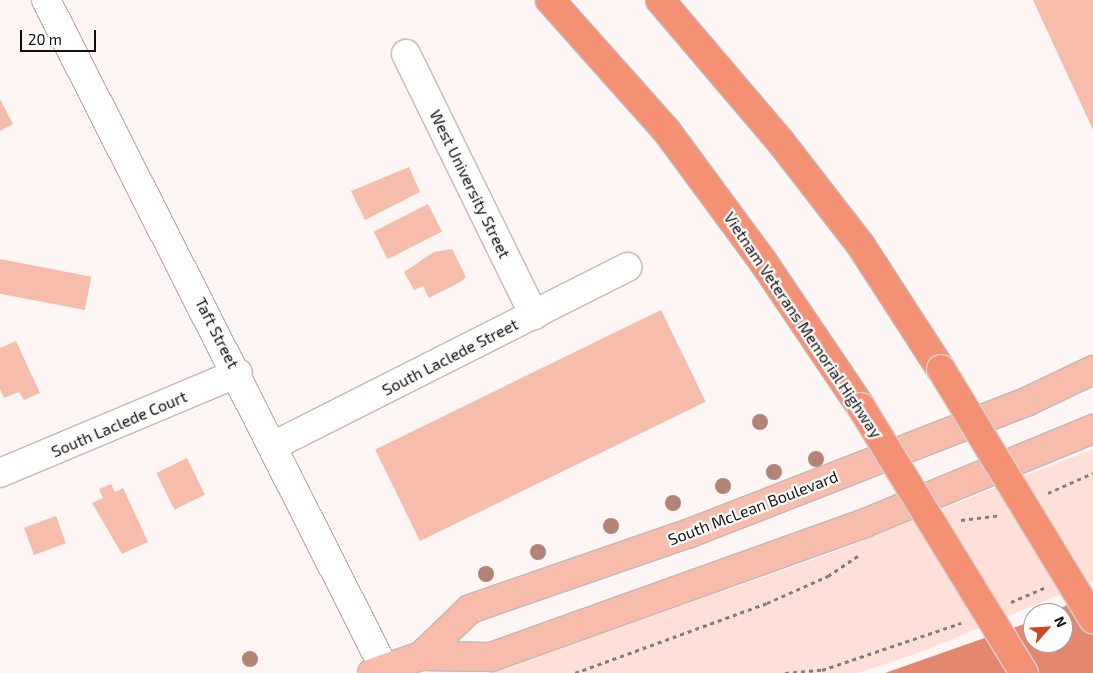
<!DOCTYPE html>
<style>
body{margin:0}
#map{position:relative;width:1093px;height:673px;overflow:hidden;background:#fdf6f4;font-family:"Exo 2",sans-serif}
div>[style]{position:absolute}
.green>*{inset:0;background:#fee0d8}
.water>*{inset:0;background:#e3886f}
.building>*{inset:0;background:#f6bcac;transform-origin:0 0}
.path>*{height:3px;margin-top:-1.5px;transform-origin:0;background:repeating-linear-gradient(90deg,#837d7b 0 4px,transparent 0 8px)}
.roads{filter:drop-shadow(1px 0 #c7b7b3) drop-shadow(-1px 0 #c7b7b3) drop-shadow(0 1px #c7b7b3) drop-shadow(0 -1px #c7b7b3)}
.minor>*{height:28px;margin:-14px;padding:0 14px;transform-origin:14px;border-radius:14px;background:#fff}
.major>*{height:28px;margin:-14px;padding:0 14px;transform-origin:14px;border-radius:14px;background:#f8bcac}
.highway>*{height:28px;margin:-14px;padding:0 14px;transform-origin:14px;border-radius:14px;background:#f49074}
.bridges{filter:drop-shadow(1px 0 #d5d4d3) drop-shadow(-1px 0 #d5d4d3) drop-shadow(0 1px #d5d4d3) drop-shadow(0 -1px #d5d4d3)}
.highway-bridge>*{height:28px;margin:-14px;padding:0 14px;transform-origin:14px;border-radius:14px;background:#f49074}
.trees>*{width:16px;height:16px;margin:-8px;border-radius:50%;background:#b38375}
span{translate:-50% -50%;white-space:nowrap;text-align:center;line-height:1.15;-webkit-text-stroke:4.5px #fff;paint-order:stroke}
.street-label{font-size:16px;color:#140e0d}
.north{position:absolute;left:1023px;top:603px;width:50px;height:50px;box-sizing:border-box;background:#fff;border:1px solid #a19f9e;border-radius:50%;rotate:64deg;font-size:14px;font-weight:700;line-height:20px;text-align:center;color:#140e0d}
.north::after{content:'';display:block;margin:auto;width:18px;height:22px;background:#d0481f;clip-path:polygon(50% 0,100% 100%,50% 72%,0 100%)}
.scale{position:absolute;left:20px;top:30px;width:76px;height:22px;box-sizing:border-box;border:2px solid #140e0d;border-top:0;padding-left:6px;font-size:15px;line-height:18px;white-space:nowrap;color:#140e0d;-webkit-text-stroke:4px #fff;paint-order:stroke}
</style>
<div id="map">
<div class="green">
<div style="clip-path:polygon(1093px 449px,1093px 581px,921px 652px,858px 673px,488px 673px,826px 555px)"></div>
</div>
<div class="water">
<div style="clip-path:polygon(1093px 593px,1093px 673px,885px 673px,1033px 621px,1033px 643px,1063px 643px,1063px 613px,1050px 613px)"></div>
</div>
<div class="building">
<div style="clip-path:polygon(1033px 0,1093px 0,1093px 130px)"></div>
<div style="clip-path:polygon(0 99px,13px 124px,0 131px)"></div>
<div style="clip-path:polygon(409px 167px,420px 192px,365px 220px,351px 191px)"></div>
<div style="left:428px;top:204px;width:31px;height:61px;rotate:63deg"></div>
<div style="clip-path:polygon(452px 249px,466px 277px,462px 281px,429px 298px,423px 286px,414px 290px,404px 272px,434px 252px)"></div>
<div style="left:0;top:259px;width:93px;height:34px;rotate:11deg"></div>
<div style="left:661px;top:310px;width:102px;height:318px;rotate:64deg"></div>
<div style="clip-path:polygon(16px 341px,40px 393px,24px 400px,19px 392px,4px 398px,0 389px,0 348px)"></div>
<div style="left:187px;top:458px;width:41px;height:34px;rotate:64deg"></div>
<div style="clip-path:polygon(111px 484px,115px 492px,123px 488px,148px 542px,122px 554px,92px 503px,103px 498px,99px 489px)"></div>
<div style="left:56px;top:516px;width:29px;height:34px;rotate:70deg"></div>
</div>
<div class="path">
<div style="left:1048px;top:493px;width:49px;rotate:-24deg"></div>
<div style="left:961px;top:520px;width:38px;rotate:-7deg"></div>
<div style="left:1011px;top:602px;width:36px;rotate:-23deg"></div>
<div style="left:575px;top:673px;width:204px;rotate:-20deg"></div>
<div style="left:767px;top:603px;width:67px;rotate:-23.9deg"></div>
<div style="left:828px;top:576px;width:37px;rotate:-34deg"></div>
<div style="left:785px;top:673px;width:37px;rotate:-5deg"></div>
<div style="left:822px;top:670px;width:147px;rotate:-18.7deg"></div>
</div>
<div class="roads">
<div class="minor">
<div style="left:46px;top:0;width:749px;rotate:63.16deg"></div>
<div style="left:406px;top:54px;width:291px;rotate:63.9deg"></div>
<div style="left:273px;top:446px;width:397px;rotate:-26.8deg"></div>
<div style="left:0;top:473px;width:258px;rotate:-22.8deg"></div>
</div>
<div class="major">
<div style="left:421px;top:656px;width:68px;rotate:-43.8deg"></div>
<div style="left:470px;top:609px;width:233px;rotate:-19.1deg"></div>
<div style="left:690px;top:533px;width:361px;rotate:-21.3deg"></div>
<div style="left:1026px;top:402px;width:74px;rotate:-25.5deg"></div>
<div style="left:372px;top:673px;width:52px;rotate:-19.1deg"></div>
<div style="left:421px;top:656px;width:70px;rotate:0.8deg"></div>
<div style="left:491px;top:657px;width:397px;rotate:-19.7deg"></div>
<div style="left:865px;top:523px;width:247px;rotate:-22.4deg"></div>
</div>
<div class="highway">
<div style="left:550px;top:0;width:174px;rotate:48.3deg"></div>
<div style="left:666px;top:130px;width:165px;rotate:53.6deg"></div>
<div style="left:764px;top:263px;width:174px;rotate:56deg"></div>
<div style="left:660px;top:0;width:185px;rotate:49.6deg"></div>
<div style="left:780px;top:141px;width:130px;rotate:52.2deg"></div>
<div style="left:860px;top:244px;width:149px;rotate:57.1deg"></div>
</div>
</div>
<div class="bridges">
<div class="highway-bridge">
<div style="left:941px;top:369px;width:293px;rotate:58.7deg"></div>
<div style="left:861px;top:407px;width:312px;rotate:58.5deg"></div>
</div>
</div>
<div class="trees">
<div style="left:760px;top:422px"></div>
<div style="left:816px;top:459px"></div>
<div style="left:774px;top:472px"></div>
<div style="left:723px;top:486px"></div>
<div style="left:673px;top:503px"></div>
<div style="left:611px;top:526px"></div>
<div style="left:538px;top:552px"></div>
<div style="left:486px;top:574px"></div>
<div style="left:250px;top:659px"></div>
</div>
<div class="street-label">
<span style="left:470px;top:184px;rotate:64deg">West University Street</span>
<span style="left:803px;top:325px;rotate:56deg">Vietnam Veterans Memorial Highway</span>
<span style="left:217px;top:333px;rotate:63deg">Taft Street</span>
<span style="left:450px;top:357px;rotate:-27deg">South Laclede Street</span>
<span style="left:119px;top:424px;rotate:-23deg">South Laclede Court</span>
<span style="left:753px;top:508px;rotate:-21deg">South McLean Boulevard</span>
</div>
<div class="north">N</div>
<div class="scale">20 m</div>
</div>
